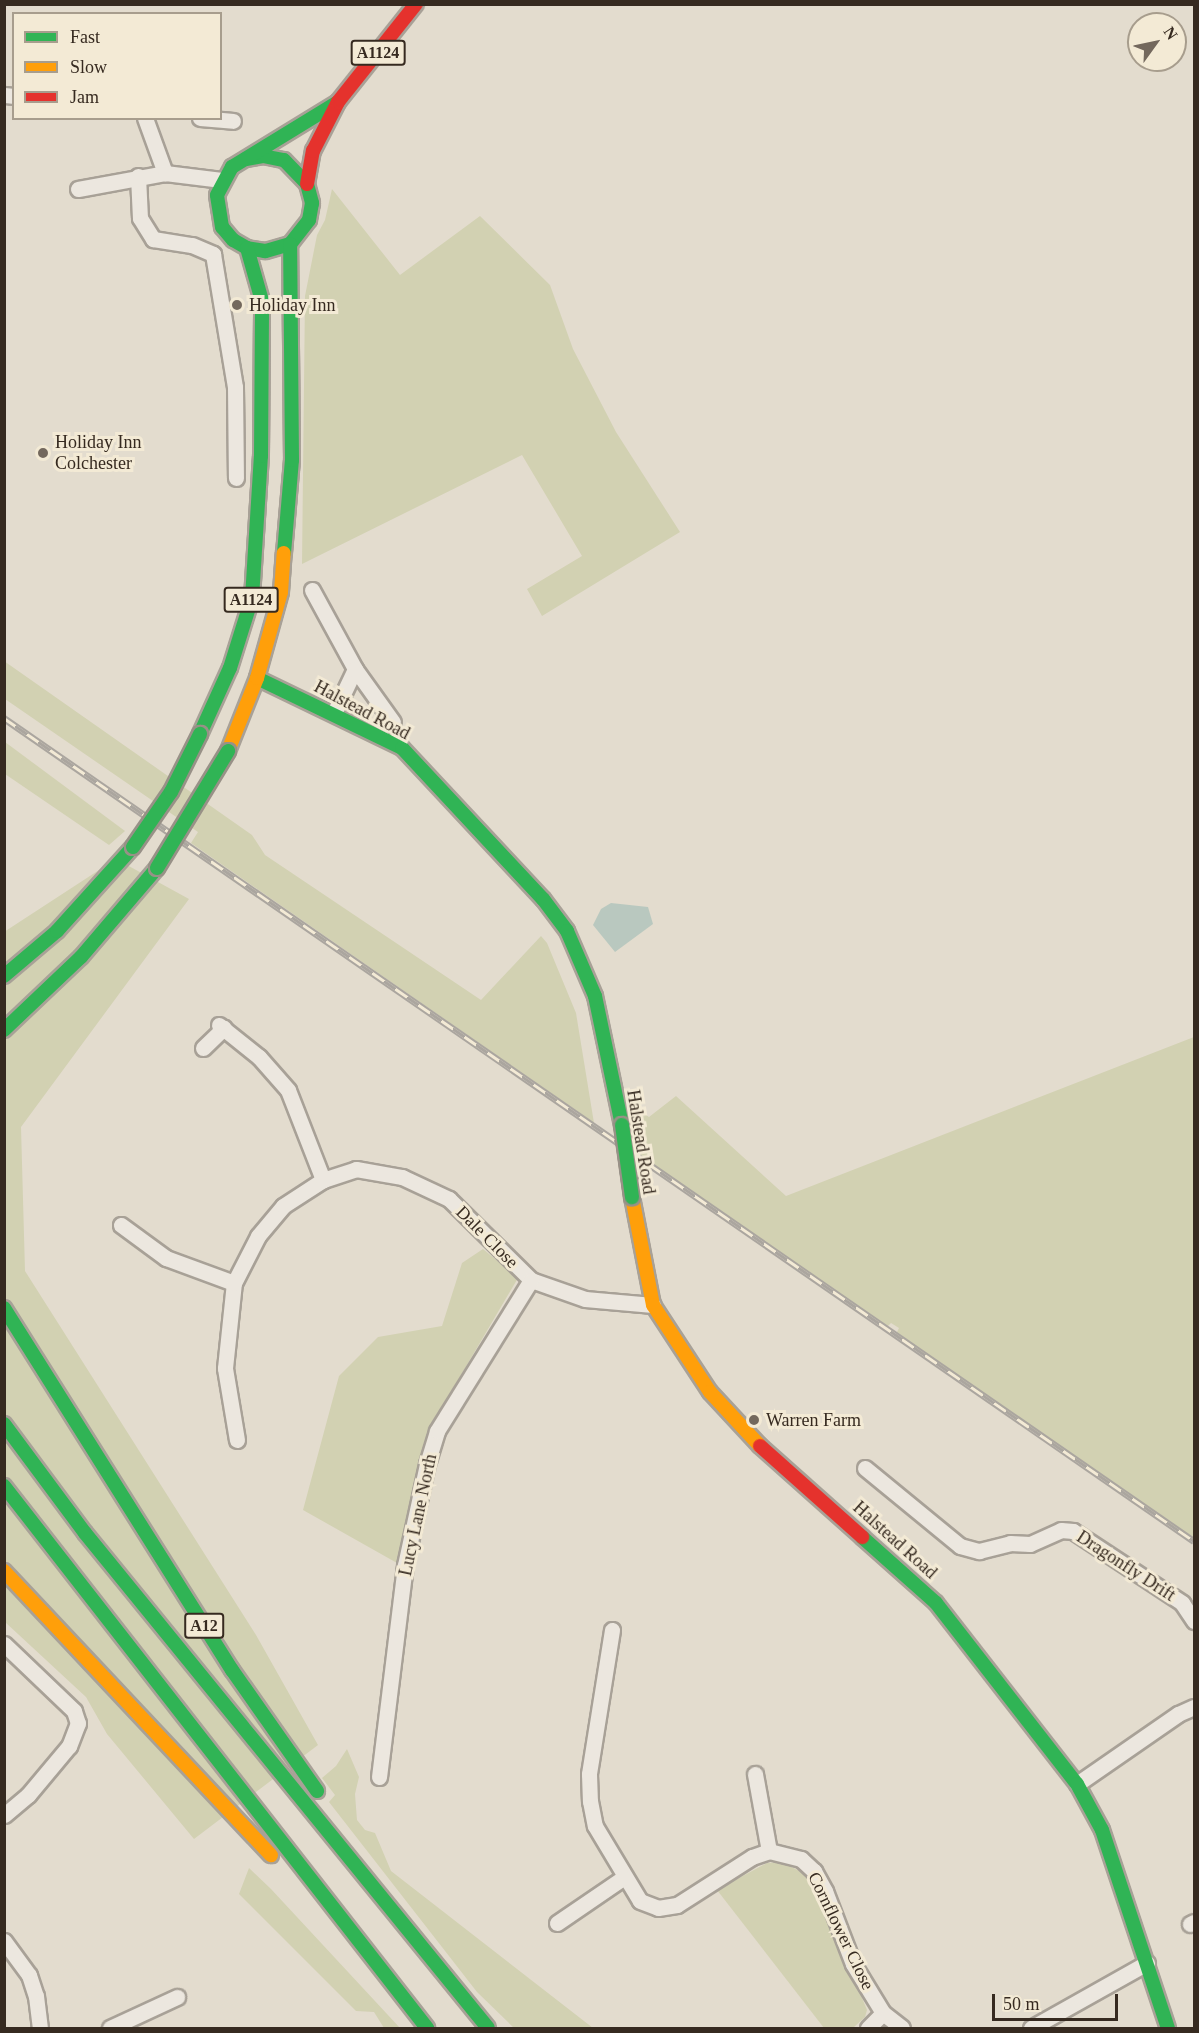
<!DOCTYPE html>
<style>
body{margin:0}
#map{position:relative;width:1199px;height:2033px;overflow:hidden;background:#e3dcce;font-family:Georgia,serif}
div>[style]{position:absolute}
.green>*{inset:0;background:#d2d1b2}
.water>*{inset:0;background:#b9c8bf}
.roads{filter:drop-shadow(2px 0 #a8a197) drop-shadow(-2px 0 #a8a197) drop-shadow(0 2px #a8a197) drop-shadow(0 -2px #a8a197)}
.street>*{height:15px;margin:-7.5px;padding:0 7.5px;transform-origin:7.5px;border-radius:7.5px;background:#ece7df}
.fast>*{height:14px;margin:-7px;padding:0 7px;transform-origin:7px;border-radius:7px;background:#30b455}
.slow>*{height:14px;margin:-7px;padding:0 7px;transform-origin:7px;border-radius:7px;background:#ff9f0a}
.jam>*{height:14px;margin:-7px;padding:0 7px;transform-origin:7px;border-radius:7px;background:#e5322d}
.rail>*{height:7px;margin-top:-3.5px;transform-origin:0;background:repeating-linear-gradient(90deg,#f3ead5 0 14px,#aba69f 0 28px);box-sizing:border-box;border-block:2px solid #aba69f}
.bridges{filter:drop-shadow(2px 0 #989187) drop-shadow(-2px 0 #989187) drop-shadow(0 2px #989187) drop-shadow(0 -2px #989187)}
.fast-bridge>*{height:14px;margin:-7px;padding:0 7px;transform-origin:7px;border-radius:7px;background:#30b455}
.dots>*{width:16px;height:16px;translate:-50% -50%;box-sizing:border-box;border:3px solid #f3ead5;border-radius:50%}
span{translate:-50% -50%;white-space:nowrap;text-align:center;line-height:1.15;-webkit-text-stroke:6px #f3ead5;paint-order:stroke}
.shield-label span{padding:2px 4px;background:#f3ead5;border:2px solid;border-radius:4px;-webkit-text-stroke-width:0}
.shield-label{font-size:16px;color:#362a20;font-weight:700}
.poi-label{font-size:18px;color:#362a20}
.left{translate:0 -50%;text-align:left}
.street-label{font-size:18px;color:#362a20}
.frame{position:absolute;inset:0;border:6px solid #362a20;pointer-events:none}
.legend{position:absolute;left:12px;top:12px;width:210px;height:108px;box-sizing:border-box;background:#f3ead5;border:2px solid #a79d8d;margin:0;padding:8px 10px;list-style:none;font-size:18px;color:#362a20}
.legend li{display:flex;align-items:center;gap:12px;height:30px}
.legend b{width:30px;border:2px solid #a79d8d}
.north{position:absolute;left:1127px;top:12px;width:60px;height:60px;box-sizing:border-box;background:#f3ead5;border:2px solid #a79d8d;border-radius:50%;rotate:57deg;font-size:16px;font-weight:700;line-height:24px;text-align:center;color:#362a20}
.north::after{content:'';display:block;margin:auto;width:21px;height:27px;background:#73685d;clip-path:polygon(50% 0,100% 100%,50% 72%,0 100%)}
.scale{position:absolute;left:992px;top:1994px;width:126px;height:27px;box-sizing:border-box;border:3px solid #362a20;border-top:0;padding-left:8px;font-size:18px;line-height:21px;white-space:nowrap;color:#362a20;-webkit-text-stroke:4px #f3ead5;paint-order:stroke}
</style>
<div id="map">
<div class="green">
<div style="clip-path:polygon(332px 189px,400px 275px,480px 216px,550px 285px,573px 349px,616px 432px,680px 532px,542px 616px,527px 589px,582px 556px,522px 455px,302px 564px,305px 296px,317px 235px,325px 220px)"></div>
<div style="clip-path:polygon(4px 661px,252px 835px,265px 855px,481px 1000px,541px 936px,547px 943px,576px 1013px,594px 1123px,191px 843px,198px 832px,5px 699px)"></div>
<div style="clip-path:polygon(5px 742px,125px 831px,109px 845px,5px 774px)"></div>
<div style="clip-path:polygon(116px 859px,189px 899px,21px 1127px,25px 1271px,256px 1635px,318px 1745px,194px 1839px,107px 1734px,86px 1697px,5px 1622px,4px 932px)"></div>
<div style="clip-path:polygon(1194px 1037px,1194px 1540px,896px 1334px,899px 1328px,891px 1323px,887px 1327px,641px 1157px,633px 1107px,649px 1117px,676px 1096px,786px 1196px)"></div>
<div style="clip-path:polygon(483px 1249px,518px 1278px,434px 1421px,397px 1563px,303px 1510px,339px 1376px,378px 1337px,442px 1326px,462px 1263px)"></div>
<div style="clip-path:polygon(347px 1749px,359px 1777px,355px 1794px,357px 1820px,365px 1830px,375px 1833px,391px 1871px,593px 2028px,514px 2028px,477px 1992px,329px 1802px,335px 1795px,322px 1778px,336px 1766px)"></div>
<div style="clip-path:polygon(782px 1862px,807px 1875px,818px 1891px,867px 2010px,865px 2017px,853px 2028px,824px 2028px,717px 1890px,767px 1863px)"></div>
<div style="clip-path:polygon(249px 1868px,271px 1889px,400px 2028px,384px 2028px,374px 2012px,356px 2011px,239px 1894px)"></div>
</div>
<div class="water">
<div style="clip-path:polygon(611px 903px,648px 907px,653px 924px,615px 952px,593px 925px,601px 909px)"></div>
</div>
<div class="roads">
<div class="street">
<div style="left:4px;top:95px;width:10px;rotate:6deg"></div>
<div style="left:145px;top:118px;width:59px;rotate:70deg"></div>
<div style="left:200px;top:118px;width:33px;rotate:5deg"></div>
<div style="left:138px;top:176px;width:42px;rotate:87.3deg"></div>
<div style="left:140px;top:218px;width:25px;rotate:58deg"></div>
<div style="left:153px;top:239px;width:39px;rotate:9deg"></div>
<div style="left:192px;top:245px;width:23px;rotate:23deg"></div>
<div style="left:213px;top:254px;width:135px;rotate:80.6deg"></div>
<div style="left:235px;top:387px;width:91px;rotate:89.4deg"></div>
<div style="left:78px;top:189px;width:88px;rotate:-10.4deg"></div>
<div style="left:165px;top:173px;width:57px;rotate:7deg"></div>
<div style="left:312px;top:590px;width:90px;rotate:61.4deg"></div>
<div style="left:355px;top:669px;width:49px;rotate:115.5deg"></div>
<div style="left:355px;top:669px;width:65px;rotate:54.4deg"></div>
<div style="left:219px;top:1025px;width:51px;rotate:38.7deg"></div>
<div style="left:259px;top:1057px;width:44px;rotate:48.7deg"></div>
<div style="left:288px;top:1090px;width:97px;rotate:68.7deg"></div>
<div style="left:203px;top:1048px;width:29px;rotate:-44deg"></div>
<div style="left:121px;top:1225px;width:56px;rotate:36.3deg"></div>
<div style="left:166px;top:1258px;width:72px;rotate:20.2deg"></div>
<div style="left:237px;top:1440px;width:73px;rotate:-99.5deg"></div>
<div style="left:225px;top:1368px;width:85px;rotate:-84deg"></div>
<div style="left:234px;top:1283px;width:53px;rotate:-62.9deg"></div>
<div style="left:258px;top:1236px;width:39px;rotate:-50deg"></div>
<div style="left:283px;top:1206px;width:48px;rotate:-33deg"></div>
<div style="left:323px;top:1180px;width:35px;rotate:-18deg"></div>
<div style="left:356px;top:1169px;width:47px;rotate:9.9deg"></div>
<div style="left:402px;top:1177px;width:52px;rotate:25.1deg"></div>
<div style="left:449px;top:1199px;width:115px;rotate:44.6deg"></div>
<div style="left:531px;top:1280px;width:57px;rotate:19.4deg"></div>
<div style="left:585px;top:1299px;width:68px;rotate:5deg"></div>
<div style="left:865px;top:1468px;width:123px;rotate:39.4deg"></div>
<div style="left:960px;top:1546px;width:20px;rotate:15deg"></div>
<div style="left:979px;top:1551px;width:32px;rotate:-14deg"></div>
<div style="left:1010px;top:1543px;width:20px;rotate:3deg"></div>
<div style="left:1030px;top:1544px;width:34px;rotate:-24deg"></div>
<div style="left:1061px;top:1530px;width:12px;rotate:5deg"></div>
<div style="left:1073px;top:1531px;width:131px;rotate:33.4deg"></div>
<div style="left:1182px;top:1603px;width:22px;rotate:56deg"></div>
<div style="left:612px;top:1630px;width:146px;rotate:99.1deg"></div>
<div style="left:589px;top:1774px;width:27px;rotate:88deg"></div>
<div style="left:590px;top:1801px;width:25px;rotate:79deg"></div>
<div style="left:595px;top:1826px;width:87px;rotate:59deg"></div>
<div style="left:640px;top:1901px;width:19px;rotate:21deg"></div>
<div style="left:658px;top:1908px;width:19px;rotate:-9deg"></div>
<div style="left:677px;top:1905px;width:89px;rotate:-32.6deg"></div>
<div style="left:752px;top:1857px;width:18px;rotate:-19deg"></div>
<div style="left:769px;top:1851px;width:33px;rotate:14deg"></div>
<div style="left:801px;top:1859px;width:18px;rotate:43deg"></div>
<div style="left:814px;top:1871px;width:23px;rotate:61deg"></div>
<div style="left:825px;top:1891px;width:78px;rotate:69deg"></div>
<div style="left:853px;top:1964px;width:57px;rotate:58.5deg"></div>
<div style="left:883px;top:2013px;width:24px;rotate:38deg"></div>
<div style="left:4px;top:1644px;width:97px;rotate:43.7deg"></div>
<div style="left:74px;top:1711px;width:13px;rotate:72deg"></div>
<div style="left:78px;top:1723px;width:25px;rotate:111deg"></div>
<div style="left:69px;top:1746px;width:64px;rotate:129.9deg"></div>
<div style="left:28px;top:1795px;width:31px;rotate:140deg"></div>
<div style="left:755px;top:1774px;width:78px;rotate:79.7deg"></div>
<div style="left:379px;top:1777px;width:214px;rotate:-83deg"></div>
<div style="left:405px;top:1565px;width:103px;rotate:-77.7deg"></div>
<div style="left:427px;top:1464px;width:34px;rotate:-73deg"></div>
<div style="left:437px;top:1431px;width:178px;rotate:-58.1deg"></div>
<div style="left:1077px;top:1784px;width:123px;rotate:-34.7deg"></div>
<div style="left:1178px;top:1714px;width:17px;rotate:-24deg"></div>
<div style="left:557px;top:1923px;width:80px;rotate:-34.3deg"></div>
<div style="left:1190px;top:1924px;width:4px;rotate:-27deg"></div>
<div style="left:4px;top:1941px;width:42px;rotate:53.7deg"></div>
<div style="left:29px;top:1975px;width:22px;rotate:72deg"></div>
<div style="left:36px;top:1996px;width:32px;rotate:83deg"></div>
<div style="left:110px;top:2028px;width:74px;rotate:-24.8deg"></div>
<div style="left:868px;top:2028px;width:21px;rotate:-45deg"></div>
<div style="left:1031px;top:2028px;width:133px;rotate:-29.3deg"></div>
</div>
<div class="fast">
<div style="left:246px;top:159px;width:17px;rotate:-10deg"></div>
<div style="left:263px;top:156px;width:21px;rotate:11deg"></div>
<div style="left:284px;top:160px;width:33px;rotate:46deg"></div>
<div style="left:307px;top:184px;width:20px;rotate:75deg"></div>
<div style="left:312px;top:203px;width:17px;rotate:100deg"></div>
<div style="left:309px;top:220px;width:31px;rotate:128deg"></div>
<div style="left:290px;top:244px;width:26px;rotate:164deg"></div>
<div style="left:265px;top:251px;width:18px;rotate:-171deg"></div>
<div style="left:247px;top:248px;width:16px;rotate:-150deg"></div>
<div style="left:233px;top:240px;width:17px;rotate:-130deg"></div>
<div style="left:222px;top:227px;width:32px;rotate:-99deg"></div>
<div style="left:217px;top:195px;width:32px;rotate:-62deg"></div>
<div style="left:232px;top:167px;width:124px;rotate:-31.5deg"></div>
<div style="left:284px;top:553px;width:93px;rotate:-85.1deg"></div>
<div style="left:292px;top:460px;width:216px;rotate:-90.5deg"></div>
<div style="left:257px;top:678px;width:161px;rotate:25.8deg"></div>
<div style="left:402px;top:748px;width:207px;rotate:47deg"></div>
<div style="left:543px;top:899px;width:40px;rotate:53deg"></div>
<div style="left:567px;top:931px;width:71px;rotate:66.7deg"></div>
<div style="left:595px;top:996px;width:132px;rotate:78.2deg"></div>
<div style="left:200px;top:734px;width:72px;rotate:-65.6deg"></div>
<div style="left:230px;top:668px;width:73px;rotate:-72.6deg"></div>
<div style="left:252px;top:598px;width:142px;rotate:-86.4deg"></div>
<div style="left:261px;top:456px;width:155px;rotate:-89.6deg"></div>
<div style="left:262px;top:301px;width:55px;rotate:-105.8deg"></div>
<div style="left:4px;top:976px;width:70px;rotate:-40.3deg"></div>
<div style="left:57px;top:931px;width:113px;rotate:-47.9deg"></div>
<div style="left:4px;top:1030px;width:106px;rotate:-43.5deg"></div>
<div style="left:81px;top:957px;width:117px;rotate:-49.5deg"></div>
<div style="left:4px;top:1308px;width:428px;rotate:57.8deg"></div>
<div style="left:232px;top:1670px;width:148px;rotate:54.9deg"></div>
<div style="left:4px;top:1424px;width:136px;rotate:53.4deg"></div>
<div style="left:85px;top:1533px;width:638px;rotate:50.85deg"></div>
<div style="left:4px;top:1486px;width:688px;rotate:52.03deg"></div>
<div style="left:862px;top:1537px;width:99px;rotate:41.7deg"></div>
<div style="left:936px;top:1603px;width:229px;rotate:52.1deg"></div>
<div style="left:1077px;top:1784px;width:52px;rotate:61.5deg"></div>
<div style="left:1102px;top:1830px;width:209px;rotate:71.6deg"></div>
</div>
<div class="slow">
<div style="left:228px;top:751px;width:79px;rotate:-68.3deg"></div>
<div style="left:257px;top:678px;width:89px;rotate:-74.4deg"></div>
<div style="left:281px;top:592px;width:39px;rotate:-86deg"></div>
<div style="left:632px;top:1197px;width:110px;rotate:79deg"></div>
<div style="left:653px;top:1305px;width:104px;rotate:56.8deg"></div>
<div style="left:710px;top:1392px;width:74px;rotate:47.2deg"></div>
<div style="left:4px;top:1571px;width:390px;rotate:46.8deg"></div>
</div>
<div class="jam">
<div style="left:307px;top:184px;width:34px;rotate:-80deg"></div>
<div style="left:313px;top:151px;width:55px;rotate:-63deg"></div>
<div style="left:338px;top:102px;width:125px;rotate:-51.5deg"></div>
<div style="left:760px;top:1446px;width:137px;rotate:41.7deg"></div>
</div>
</div>
<div class="rail">
<div style="left:4px;top:718px;width:1447px;rotate:34.67deg"></div>
</div>
<div class="bridges">
<div class="fast-bridge">
<div style="left:133px;top:847px;width:67px;rotate:-55.4deg"></div>
<div style="left:171px;top:792px;width:65px;rotate:-63.4deg"></div>
<div style="left:157px;top:868px;width:137px;rotate:-58.7deg"></div>
<div style="left:622px;top:1125px;width:73px;rotate:82.1deg"></div>
</div>
</div>
<div class="dots">
<div style="left:237px;top:305px;background:#73685d"></div>
<div style="left:43px;top:453px;background:#73685d"></div>
<div style="left:754px;top:1420px;background:#73685d"></div>
</div>
<div class="shield-label">
<span style="left:378px;top:53px">A1124</span>
<span style="left:251px;top:600px">A1124</span>
<span style="left:204px;top:1626px">A12</span>
</div>
<div class="poi-label">
<span class="left" style="left:249px;top:305px">Holiday Inn</span>
<span class="left" style="left:55px;top:453px">Holiday Inn<br>Colchester</span>
<span class="left" style="left:766px;top:1420px">Warren Farm</span>
</div>
<div class="street-label">
<span style="left:362px;top:710px;rotate:28deg">Halstead Road</span>
<span style="left:641px;top:1142px;rotate:81deg">Halstead Road</span>
<span style="left:487px;top:1237px;rotate:45deg">Dale Close</span>
<span style="left:418px;top:1515px;rotate:-78deg">Lucy Lane North</span>
<span style="left:895px;top:1540px;rotate:42deg">Halstead Road</span>
<span style="left:1126px;top:1566px;rotate:33deg">Dragonfly Drift</span>
<span style="left:841px;top:1931px;rotate:64deg">Cornflower Close</span>
</div>
<div class="frame"></div>
<ul class="legend">
<li><b style="height:8px;background:#30b455"></b>Fast</li>
<li><b style="height:8px;background:#ff9f0a"></b>Slow</li>
<li><b style="height:8px;background:#e5322d"></b>Jam</li>
</ul>
<div class="north">N</div>
<div class="scale">50 m</div>
</div>
